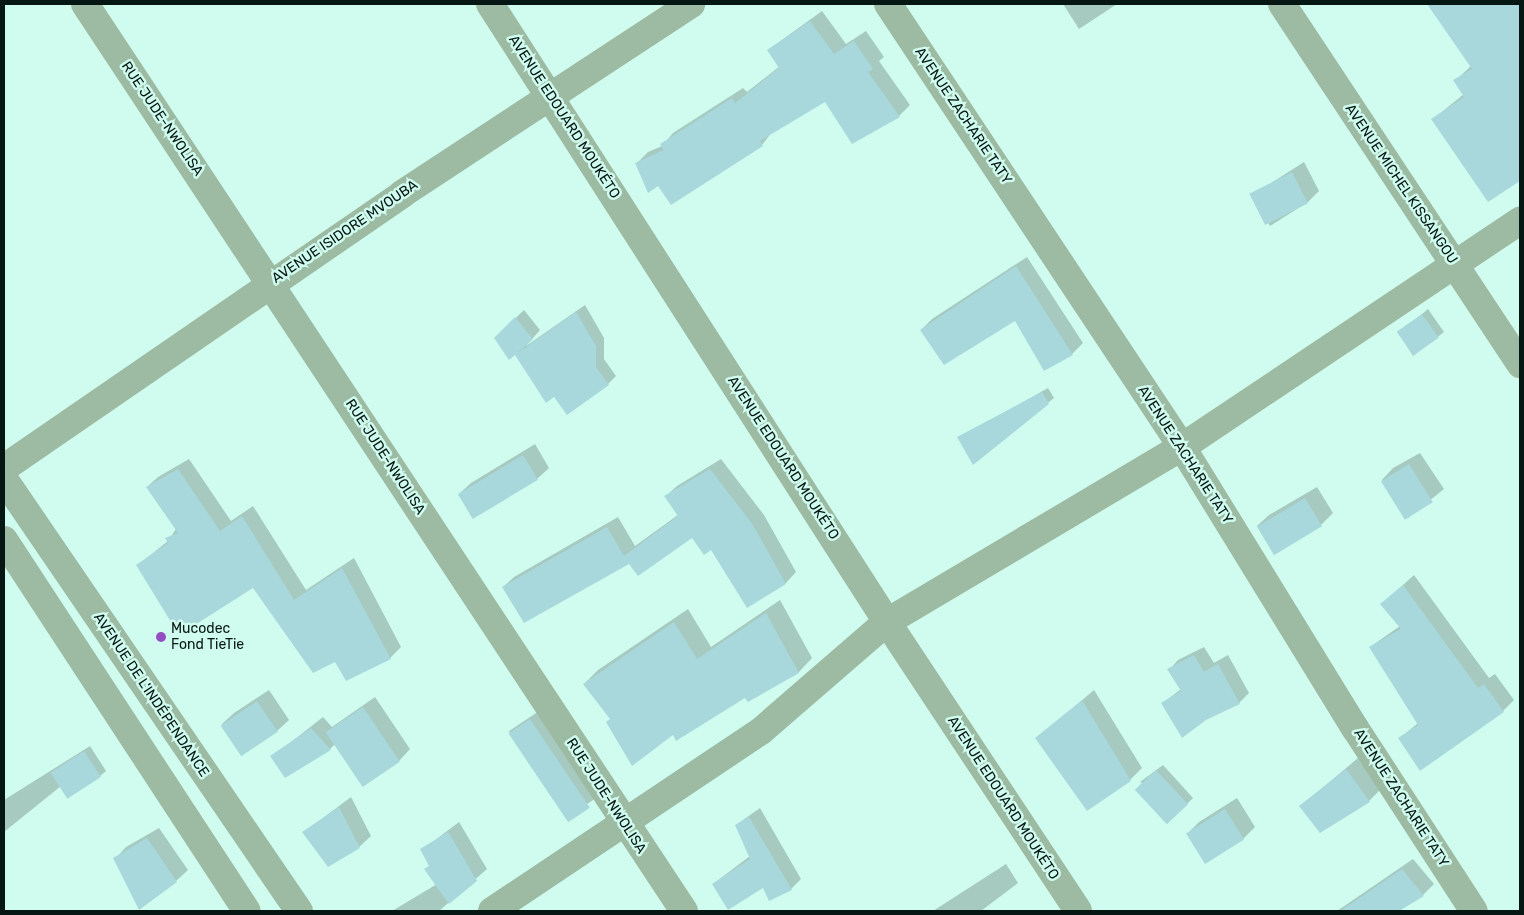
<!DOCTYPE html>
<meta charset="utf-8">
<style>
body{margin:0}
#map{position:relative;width:1524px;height:915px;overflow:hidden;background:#d0fcf0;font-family:Rubik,sans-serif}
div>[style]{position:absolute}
.shadow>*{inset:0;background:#0003;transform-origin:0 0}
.building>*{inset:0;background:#a9d8dc;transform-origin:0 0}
.minor>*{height:28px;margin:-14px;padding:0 14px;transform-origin:14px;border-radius:14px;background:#9dbaa2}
.dots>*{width:14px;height:14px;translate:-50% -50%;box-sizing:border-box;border:2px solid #d0fcf0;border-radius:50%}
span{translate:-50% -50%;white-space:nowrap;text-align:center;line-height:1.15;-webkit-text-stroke:5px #d0fcf0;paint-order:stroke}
.street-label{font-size:14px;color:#061612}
.poi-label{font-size:14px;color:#061612}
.left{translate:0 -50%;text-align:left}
.frame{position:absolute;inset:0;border:5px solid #061612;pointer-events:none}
</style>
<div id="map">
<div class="shadow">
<div style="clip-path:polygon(1063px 4px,1117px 4px,1079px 29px)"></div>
<div style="clip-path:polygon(1428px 4px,1520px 4px,1520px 179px,1488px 201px,1433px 119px,1464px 94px,1455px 81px,1471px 66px)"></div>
<div style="clip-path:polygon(822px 11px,846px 44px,866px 31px,884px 57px,879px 61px,910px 105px,899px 116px,825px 100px,772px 132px,762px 145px,658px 184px,636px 164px,648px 152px,662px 146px,673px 133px,743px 88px,747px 92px,780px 66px,768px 50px)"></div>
<div style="clip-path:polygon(1304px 162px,1319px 191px,1308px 202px,1270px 226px,1253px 198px,1265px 187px)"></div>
<div style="clip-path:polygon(1027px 257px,1083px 343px,1072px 354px,1045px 370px,1016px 320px,921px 330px,932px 319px)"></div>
<div style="clip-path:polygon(585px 305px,604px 338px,604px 359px,616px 376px,608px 384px,554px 396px,546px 401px,516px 353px,495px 338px,524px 310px,540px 330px,526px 346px)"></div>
<div style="clip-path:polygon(1428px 309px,1444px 332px,1413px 356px,1399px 333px)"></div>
<div style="clip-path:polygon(1048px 388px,1054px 398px,973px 463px,959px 438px)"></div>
<div style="clip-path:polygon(535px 444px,549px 468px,537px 479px,459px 494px,471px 483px)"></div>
<div style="clip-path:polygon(1420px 453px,1444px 489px,1408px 518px,1382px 480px,1393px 468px)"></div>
<div style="clip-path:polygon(189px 459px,231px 521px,253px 506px,306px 590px,354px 558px,401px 647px,390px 658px,336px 660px,253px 586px,138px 565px,168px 541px,176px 529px,147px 487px,158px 477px)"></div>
<div style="clip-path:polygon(721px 459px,764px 515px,796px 572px,786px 583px,748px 606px,712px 549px,692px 536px,630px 562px,503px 587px,514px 577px,618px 517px,635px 546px,678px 515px,666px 496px,677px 486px)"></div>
<div style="clip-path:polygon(1317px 487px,1333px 513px,1321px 525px,1277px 552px,1257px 526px,1269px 515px)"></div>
<div style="clip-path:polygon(1414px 575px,1489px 678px,1495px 674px,1514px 700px,1503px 711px,1400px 738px,1418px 723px,1370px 647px,1400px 626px,1382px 604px)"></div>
<div style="clip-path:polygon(780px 600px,812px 658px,799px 672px,748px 701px,746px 696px,674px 733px,584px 684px,598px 670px,688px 609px,711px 647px)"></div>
<div style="clip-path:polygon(1204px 647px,1214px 663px,1228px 655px,1249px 693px,1239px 703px,1205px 719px,1163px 703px,1181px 689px,1169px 670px,1178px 660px)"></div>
<div style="clip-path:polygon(269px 690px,289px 720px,277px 731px,222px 724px,234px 713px)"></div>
<div style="clip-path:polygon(1094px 690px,1142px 768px,1130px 780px,1037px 739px)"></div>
<div style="clip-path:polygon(375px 697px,410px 749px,399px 761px,336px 743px,330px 749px,272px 757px,323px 717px,332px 727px)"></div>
<div style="left:542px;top:709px;width:104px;height:40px;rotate:56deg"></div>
<div style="clip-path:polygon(90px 746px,106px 771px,100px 776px,61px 786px,4px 832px,4px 800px)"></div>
<div style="clip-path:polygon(1358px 758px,1380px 790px,1369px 801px,1301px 806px)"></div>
<div style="clip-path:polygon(1163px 765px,1193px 798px,1187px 804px,1140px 782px)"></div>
<div style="clip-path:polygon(351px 797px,371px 836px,359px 847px,303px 833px)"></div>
<div style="clip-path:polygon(1237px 798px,1255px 827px,1243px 839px,1187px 834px,1199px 822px)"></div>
<div style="clip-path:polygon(760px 808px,801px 879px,791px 889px,769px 900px,763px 886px,713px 884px,750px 856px,736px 825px)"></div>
<div style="clip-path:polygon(459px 822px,487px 869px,439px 911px,392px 911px,437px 884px,422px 850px)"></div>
<div style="clip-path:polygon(159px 828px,188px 870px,176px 881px,115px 859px,126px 847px)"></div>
<div style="clip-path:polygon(1413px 859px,1434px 884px,1423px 895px,1397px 911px,1337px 911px)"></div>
<div style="clip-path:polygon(1006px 864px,1018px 883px,981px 911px,933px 911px)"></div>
</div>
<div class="building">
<div style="clip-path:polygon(1427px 4px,1520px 4px,1520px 181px,1488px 202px,1431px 119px,1464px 97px,1453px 80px,1472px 69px)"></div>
<div style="clip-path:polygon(810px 21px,834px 54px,854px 41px,873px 69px,868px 72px,900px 117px,852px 144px,825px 102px,760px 141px,763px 146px,671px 205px,658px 186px,648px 193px,635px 163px,664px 150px,660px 144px,732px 98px,735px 103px,779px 68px,767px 50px)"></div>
<div style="left:1292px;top:172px;width:35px;height:48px;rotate:63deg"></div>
<div style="clip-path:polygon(1016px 266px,1073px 355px,1044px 371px,1015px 321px,944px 365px,920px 330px)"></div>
<div style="clip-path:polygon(576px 312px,596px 346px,596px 367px,609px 385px,567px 415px,554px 397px,546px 403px,515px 355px,509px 360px,494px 338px,515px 317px,533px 339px,516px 354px)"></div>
<div style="left:1422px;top:314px;width:29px;height:31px;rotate:55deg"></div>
<div style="clip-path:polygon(1042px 392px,1049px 404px,973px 465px,957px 437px)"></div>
<div style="left:523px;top:455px;width:29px;height:76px;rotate:59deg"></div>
<div style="left:1409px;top:464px;width:45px;height:33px;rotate:58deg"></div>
<div style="clip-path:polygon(178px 469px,220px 531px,242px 516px,294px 600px,342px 568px,391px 659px,346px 681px,335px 662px,313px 673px,253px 588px,179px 635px,136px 565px,168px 543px,165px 538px,178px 533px,146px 487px)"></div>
<div style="clip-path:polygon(710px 469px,753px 525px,786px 584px,747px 608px,711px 550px,704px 555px,692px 538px,638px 576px,629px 564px,524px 623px,502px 587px,607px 527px,624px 556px,678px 516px,664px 496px)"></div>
<div style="left:1305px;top:498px;width:33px;height:56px;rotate:59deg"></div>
<div style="clip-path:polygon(1403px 585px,1478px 688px,1484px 684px,1504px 712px,1420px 771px,1398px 738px,1418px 725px,1369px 647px,1401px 629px,1380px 604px)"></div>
<div style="clip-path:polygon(766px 613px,799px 673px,748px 702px,745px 698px,676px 741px,673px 735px,632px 766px,606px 722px,610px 719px,583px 684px,674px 622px,697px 659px)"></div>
<div style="clip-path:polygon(1194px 655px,1204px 672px,1218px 664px,1240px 704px,1206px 720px,1182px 738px,1161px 703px,1181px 691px,1167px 669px)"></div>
<div style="clip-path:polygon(1082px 700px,1131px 781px,1087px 811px,1035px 738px)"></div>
<div style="left:257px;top:701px;width:37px;height:44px;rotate:56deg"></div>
<div style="left:363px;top:707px;width:66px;height:45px;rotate:56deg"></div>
<div style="left:530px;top:719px;width:107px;height:26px;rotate:56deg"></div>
<div style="clip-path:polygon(311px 728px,331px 750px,285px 778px,270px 756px)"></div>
<div style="left:84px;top:751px;width:31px;height:40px;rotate:57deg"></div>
<div style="clip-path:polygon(1346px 769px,1370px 802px,1320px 833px,1299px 806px)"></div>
<div style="left:1156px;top:770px;width:47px;height:29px;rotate:47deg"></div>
<div style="clip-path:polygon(339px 807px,360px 848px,328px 867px,302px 832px)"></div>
<div style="left:1225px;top:809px;width:36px;height:46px;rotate:58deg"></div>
<div style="clip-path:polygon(749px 817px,792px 890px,769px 901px,763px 888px,728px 910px,712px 884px,750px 859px,735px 825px)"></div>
<div style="clip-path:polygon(448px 832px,477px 881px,449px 904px,424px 869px,429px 866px,420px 849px)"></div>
<div style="clip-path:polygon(147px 838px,177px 882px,139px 910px,113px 858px)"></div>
<div style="clip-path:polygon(1402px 869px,1424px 896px,1399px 911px,1340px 911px)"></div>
</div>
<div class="minor">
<div style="left:85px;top:4px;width:1087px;rotate:56.56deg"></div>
<div style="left:490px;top:4px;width:735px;rotate:57.28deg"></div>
<div style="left:887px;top:622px;width:346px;rotate:56.5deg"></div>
<div style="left:888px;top:4px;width:532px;rotate:56.43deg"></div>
<div style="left:1182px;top:447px;width:330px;rotate:58.4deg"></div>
<div style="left:1355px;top:728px;width:218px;rotate:57deg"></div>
<div style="left:1282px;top:4px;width:432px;rotate:56.5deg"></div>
<div style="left:4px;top:468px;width:483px;rotate:-34.5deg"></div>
<div style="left:402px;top:194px;width:346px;rotate:-33.3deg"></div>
<div style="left:4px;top:479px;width:523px;rotate:55.67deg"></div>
<div style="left:4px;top:540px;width:443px;rotate:56.8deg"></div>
<div style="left:492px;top:911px;width:324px;rotate:-33.8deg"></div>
<div style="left:761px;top:731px;width:167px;rotate:-40.9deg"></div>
<div style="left:887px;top:622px;width:343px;rotate:-30.7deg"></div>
<div style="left:1182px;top:447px;width:407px;rotate:-33.8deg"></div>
</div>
<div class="dots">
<div style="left:161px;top:637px;background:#954ec1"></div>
</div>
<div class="street-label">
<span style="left:963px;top:116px;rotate:56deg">AVENUE ZACHARIE TATY</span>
<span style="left:564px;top:117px;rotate:57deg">AVENUE EDOUARD MOUKÉTO</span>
<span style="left:162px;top:119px;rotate:56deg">RUE JUDE-NWOLISA</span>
<span style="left:1401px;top:184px;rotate:56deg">AVENUE MICHEL KISSANGOU</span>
<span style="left:345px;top:232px;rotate:-34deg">AVENUE ISIDORE MVOUBA</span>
<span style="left:1185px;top:455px;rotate:57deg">AVENUE ZACHARIE TATY</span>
<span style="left:385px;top:457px;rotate:57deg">RUE JUDE-NWOLISA</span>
<span style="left:783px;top:458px;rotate:57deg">AVENUE EDOUARD MOUKÉTO</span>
<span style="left:151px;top:695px;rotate:56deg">AVENUE DE L'INDÉPENDANCE</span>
<span style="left:606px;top:796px;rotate:57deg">RUE JUDE-NWOLISA</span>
<span style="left:1003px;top:798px;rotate:57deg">AVENUE EDOUARD MOUKÉTO</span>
<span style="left:1401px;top:798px;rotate:57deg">AVENUE ZACHARIE TATY</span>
</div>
<div class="poi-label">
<span class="left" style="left:171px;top:637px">Mucodec<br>Fond TieTie</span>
</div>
<div class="frame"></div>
</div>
